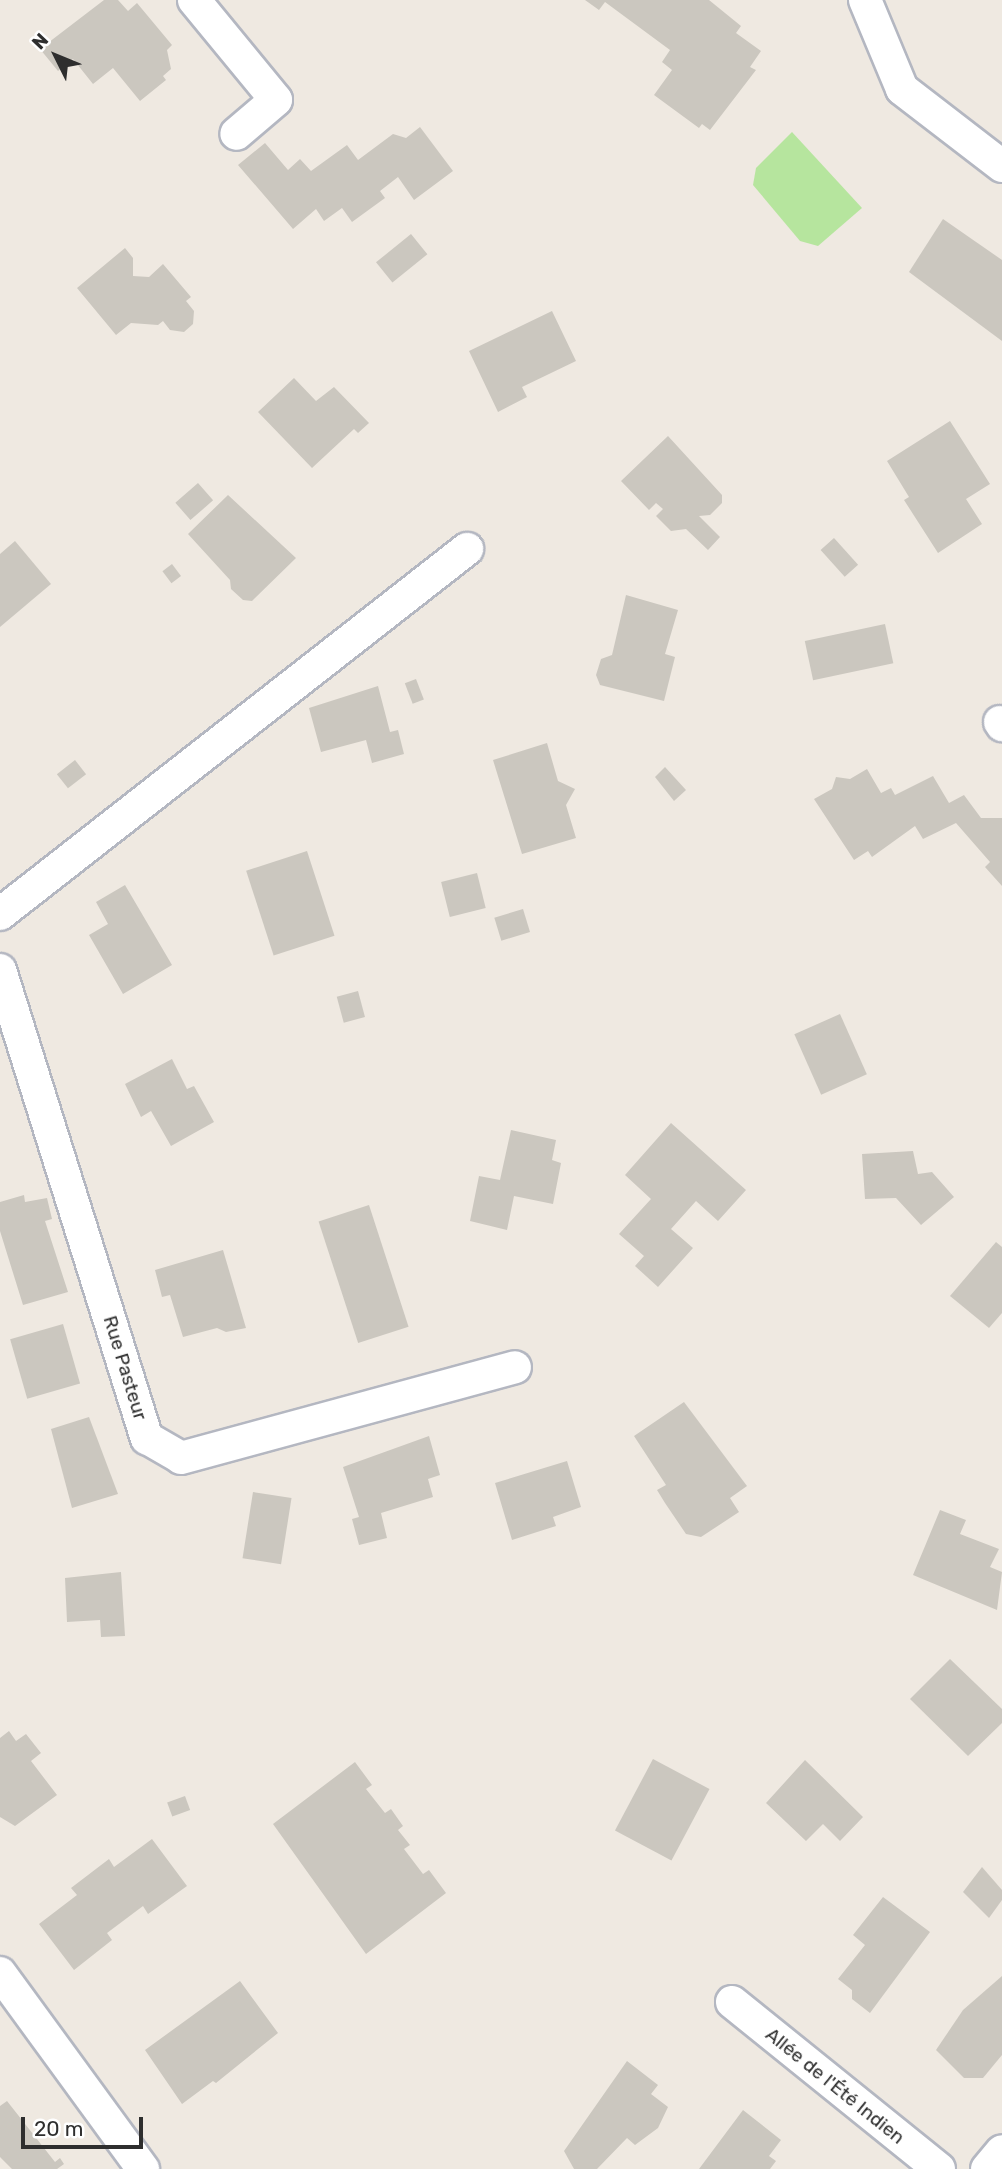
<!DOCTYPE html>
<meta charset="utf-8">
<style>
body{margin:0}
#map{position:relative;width:1002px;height:2169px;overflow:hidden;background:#efe9e1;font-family:Rubik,sans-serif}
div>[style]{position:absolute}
.green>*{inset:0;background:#b6e59e}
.building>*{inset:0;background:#cbc7bf;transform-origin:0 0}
.roads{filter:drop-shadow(2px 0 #b4b7c1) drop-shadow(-2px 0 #b4b7c1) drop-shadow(0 2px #b4b7c1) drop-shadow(0 -2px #b4b7c1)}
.minor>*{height:32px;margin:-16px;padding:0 16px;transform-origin:16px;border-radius:16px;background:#fff}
span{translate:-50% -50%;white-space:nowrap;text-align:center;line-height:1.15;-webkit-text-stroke:6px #fff;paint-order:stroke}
.street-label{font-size:19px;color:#2e2e2e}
.north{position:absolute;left:21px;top:21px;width:70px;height:70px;-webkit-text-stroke:5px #fff;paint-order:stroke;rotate:313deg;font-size:19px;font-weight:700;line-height:28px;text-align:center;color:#2e2e2e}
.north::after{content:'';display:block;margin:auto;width:24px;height:32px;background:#2e2e2e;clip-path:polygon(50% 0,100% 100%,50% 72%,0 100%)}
.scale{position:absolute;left:21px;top:2117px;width:122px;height:32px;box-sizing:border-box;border:4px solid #2e2e2e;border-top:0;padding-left:9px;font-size:21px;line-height:24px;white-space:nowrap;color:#2e2e2e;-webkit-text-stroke:5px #fff;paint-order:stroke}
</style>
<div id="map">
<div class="green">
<div style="clip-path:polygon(792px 132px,862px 208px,818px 246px,800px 241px,753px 185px,756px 168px)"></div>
</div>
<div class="building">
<div style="clip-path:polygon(104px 0,118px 0,128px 11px,137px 3px,172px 45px,167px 50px,171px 69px,163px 76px,166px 80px,140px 101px,113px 68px,93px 84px,73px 59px,58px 71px,40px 49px)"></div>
<div style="clip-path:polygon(585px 0,709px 0,741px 26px,736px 33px,761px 51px,750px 67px,756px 70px,710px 130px,702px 124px,699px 128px,654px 95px,672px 70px,662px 62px,670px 50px,605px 2px,599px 10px)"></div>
<div style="clip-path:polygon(420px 127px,453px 171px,414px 200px,398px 177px,380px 191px,385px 198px,352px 222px,342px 208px,324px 221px,316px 209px,293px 229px,238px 165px,265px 143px,288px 170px,300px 159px,311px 171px,347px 145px,358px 160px,393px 134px,406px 138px)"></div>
<div style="clip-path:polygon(943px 219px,1002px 260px,1002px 341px,909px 272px)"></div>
<div style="left:411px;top:234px;width:26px;height:45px;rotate:51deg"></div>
<div style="clip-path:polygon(125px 248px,133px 258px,133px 276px,149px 277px,163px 264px,191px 297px,186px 301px,194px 311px,193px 324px,184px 332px,170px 330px,163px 321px,158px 325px,131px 323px,116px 335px,77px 288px)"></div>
<div style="clip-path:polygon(552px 311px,576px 361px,522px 387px,527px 397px,498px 412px,469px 351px)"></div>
<div style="clip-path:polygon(294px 378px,316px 401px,334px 387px,369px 423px,358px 433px,354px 429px,312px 468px,258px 412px)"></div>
<div style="clip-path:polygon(950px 421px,990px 484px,966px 499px,982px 524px,938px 553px,904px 500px,909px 497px,887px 461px)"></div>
<div style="clip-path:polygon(668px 436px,722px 495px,722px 503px,710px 515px,699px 516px,720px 537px,708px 550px,686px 529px,671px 531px,656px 516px,663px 509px,656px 503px,649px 510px,621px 481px)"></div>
<div style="left:198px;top:483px;width:23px;height:30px;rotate:49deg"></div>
<div style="clip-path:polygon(228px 495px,296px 558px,252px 601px,243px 600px,231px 589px,230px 580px,188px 534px)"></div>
<div style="left:834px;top:538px;width:36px;height:18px;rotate:48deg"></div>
<div style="clip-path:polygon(15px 541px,51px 584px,0 627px,0 554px)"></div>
<div style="left:172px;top:564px;width:15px;height:12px;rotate:53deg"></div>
<div style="clip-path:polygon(626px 595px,678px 610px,665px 654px,675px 657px,664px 701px,600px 685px,596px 675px,601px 659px,612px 655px)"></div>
<div style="left:885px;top:624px;width:40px;height:82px;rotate:78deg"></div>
<div style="left:416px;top:679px;width:22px;height:12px;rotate:69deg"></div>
<div style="clip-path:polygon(378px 686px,390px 732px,398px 730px,404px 754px,372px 763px,366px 740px,321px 752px,309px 708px)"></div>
<div style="clip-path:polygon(547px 743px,558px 781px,575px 789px,566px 805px,576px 838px,522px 854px,493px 760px)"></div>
<div style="left:75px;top:760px;width:18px;height:23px;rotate:52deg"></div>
<div style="clip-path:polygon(665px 767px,686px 790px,674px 801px,655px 777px)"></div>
<div style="clip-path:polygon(867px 769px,881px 793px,891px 788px,895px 795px,933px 776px,949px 803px,964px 795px,981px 818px,1002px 818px,1002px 886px,985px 867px,990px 862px,956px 823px,923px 839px,915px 826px,872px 857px,868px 851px,854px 860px,814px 799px,832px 789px,836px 777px,850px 779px)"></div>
<div style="left:307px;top:851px;width:89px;height:64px;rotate:72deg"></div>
<div style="left:477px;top:873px;width:36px;height:37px;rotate:76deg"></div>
<div style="clip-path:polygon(125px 885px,172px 965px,123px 994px,89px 935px,108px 924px,96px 902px)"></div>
<div style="left:523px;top:909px;width:24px;height:30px;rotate:73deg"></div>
<div style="left:358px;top:991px;width:27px;height:22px;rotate:75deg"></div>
<div style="left:840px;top:1014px;width:66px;height:50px;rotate:66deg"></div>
<div style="clip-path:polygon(172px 1059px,187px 1089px,194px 1086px,214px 1122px,171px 1146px,151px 1111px,141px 1117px,125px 1084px)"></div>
<div style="clip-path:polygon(671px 1123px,746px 1190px,718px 1221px,696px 1201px,671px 1229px,693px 1248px,658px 1287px,635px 1266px,644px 1256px,619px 1234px,651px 1199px,625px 1175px)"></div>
<div style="clip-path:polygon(511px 1130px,556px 1140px,552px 1160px,561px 1163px,553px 1204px,514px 1196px,507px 1230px,470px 1221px,479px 1176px,500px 1180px)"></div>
<div style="clip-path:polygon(913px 1151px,918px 1174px,932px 1172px,954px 1197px,921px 1225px,896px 1198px,865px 1199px,862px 1154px)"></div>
<div style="clip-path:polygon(24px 1195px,25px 1202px,47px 1198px,52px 1219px,45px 1221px,68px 1292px,23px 1305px,0 1231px,0 1202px)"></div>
<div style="left:369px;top:1205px;width:128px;height:53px;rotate:72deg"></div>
<div style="clip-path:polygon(996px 1242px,1002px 1247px,1002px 1313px,989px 1328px,950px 1296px)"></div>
<div style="clip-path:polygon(223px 1250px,246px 1328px,226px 1332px,217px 1328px,183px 1337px,170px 1295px,162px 1297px,155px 1270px)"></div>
<div style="left:63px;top:1324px;width:62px;height:55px;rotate:74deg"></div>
<div style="clip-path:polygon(684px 1402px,747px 1486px,730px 1498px,739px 1512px,701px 1537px,686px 1534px,665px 1503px,657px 1490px,666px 1485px,634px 1436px)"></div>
<div style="clip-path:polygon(89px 1417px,118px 1494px,72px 1508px,51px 1429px)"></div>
<div style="clip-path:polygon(429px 1436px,440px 1475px,428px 1479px,433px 1497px,381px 1513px,387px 1538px,359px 1545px,352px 1519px,359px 1517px,343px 1467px)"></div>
<div style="clip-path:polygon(567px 1461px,581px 1507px,553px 1517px,556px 1526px,512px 1540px,495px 1483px)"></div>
<div style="left:253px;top:1492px;width:39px;height:67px;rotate:9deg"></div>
<div style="clip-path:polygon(940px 1510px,966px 1520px,960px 1534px,999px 1549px,990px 1567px,1002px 1572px,997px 1610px,913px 1575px)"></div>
<div style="clip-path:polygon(121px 1572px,125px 1636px,101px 1637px,100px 1620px,67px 1622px,65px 1578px)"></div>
<div style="clip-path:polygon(950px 1659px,1002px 1709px,1002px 1723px,968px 1756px,910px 1699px)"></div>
<div style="clip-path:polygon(9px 1731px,16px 1741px,26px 1734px,41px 1753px,31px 1761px,57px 1795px,15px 1826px,0 1817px,0 1738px)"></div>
<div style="left:653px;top:1759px;width:64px;height:81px;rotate:28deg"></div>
<div style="clip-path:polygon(805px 1760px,863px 1817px,840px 1841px,823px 1824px,806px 1841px,766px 1803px)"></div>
<div style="clip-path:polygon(355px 1762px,372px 1785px,366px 1789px,385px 1813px,391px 1809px,403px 1826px,398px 1830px,410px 1845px,404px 1849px,423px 1874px,429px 1870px,446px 1893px,366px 1954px,273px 1824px)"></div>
<div style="left:185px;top:1796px;width:15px;height:19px;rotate:70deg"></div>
<div style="clip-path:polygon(152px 1839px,187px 1886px,148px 1914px,143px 1906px,107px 1933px,112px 1940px,74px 1970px,39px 1924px,77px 1895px,71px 1888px,109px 1859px,114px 1867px)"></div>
<div style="clip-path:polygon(982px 1867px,1002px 1890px,1002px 1900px,989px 1918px,963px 1892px)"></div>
<div style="clip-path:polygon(883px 1897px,930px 1932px,870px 2013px,852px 1999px,852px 1990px,838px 1979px,865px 1945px,853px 1935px)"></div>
<div style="clip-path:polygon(1002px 1976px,1002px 2055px,983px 2078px,964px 2078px,936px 2050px,963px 2010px)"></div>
<div style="clip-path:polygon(240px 1981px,278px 2033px,216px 2083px,213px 2081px,182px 2104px,145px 2050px)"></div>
<div style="clip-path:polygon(627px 2061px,658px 2085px,651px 2094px,668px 2107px,658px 2128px,635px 2145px,627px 2138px,597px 2169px,574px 2169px,564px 2151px)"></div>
<div style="clip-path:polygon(7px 2101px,55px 2162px,60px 2158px,64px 2164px,57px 2169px,12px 2169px,0 2157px,0 2106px)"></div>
<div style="clip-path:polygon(743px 2110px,781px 2140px,769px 2156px,776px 2161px,770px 2169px,699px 2169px)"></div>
</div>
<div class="roads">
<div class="minor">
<div style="left:194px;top:0;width:129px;rotate:50.6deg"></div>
<div style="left:276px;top:100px;width:52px;rotate:139.6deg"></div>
<div style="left:865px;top:0;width:96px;rotate:67.4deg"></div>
<div style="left:902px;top:89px;width:126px;rotate:37.6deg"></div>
<div style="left:1000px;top:722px;width:4px;rotate:56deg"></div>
<div style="left:0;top:914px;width:593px;rotate:-38.01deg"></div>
<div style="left:0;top:970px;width:491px;rotate:72.6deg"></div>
<div style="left:147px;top:1438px;width:39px;rotate:30deg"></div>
<div style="left:181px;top:1458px;width:346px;rotate:-15.2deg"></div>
<div style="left:0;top:1973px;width:243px;rotate:53.9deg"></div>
<div style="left:732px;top:2002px;width:266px;rotate:38.9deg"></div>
<div style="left:987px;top:2169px;width:23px;rotate:-50deg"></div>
</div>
</div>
<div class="street-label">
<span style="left:125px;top:1368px;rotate:73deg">Rue Pasteur</span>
<span style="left:835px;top:2086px;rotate:39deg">Allée de l'Été Indien</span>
</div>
<div class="north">N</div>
<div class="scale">20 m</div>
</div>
